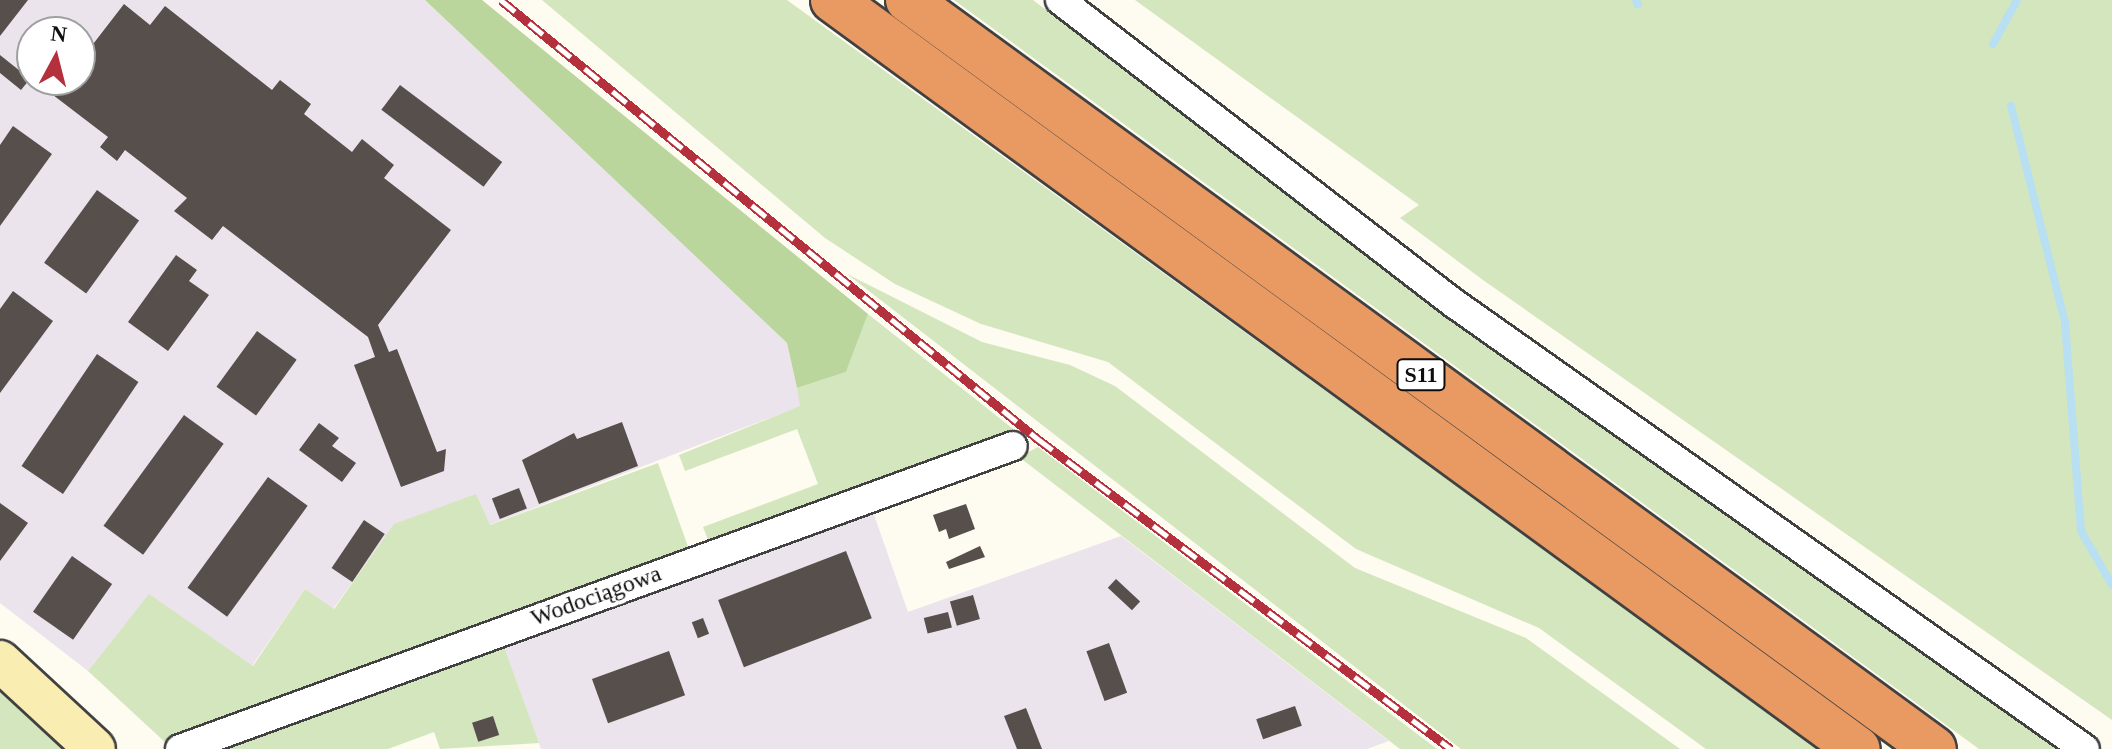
<!DOCTYPE html>
<meta charset="utf-8">
<style>
body{margin:0}
#map{position:relative;width:2112px;height:749px;overflow:hidden;background:#fefbf1;font-family:Georgia,serif}
div>[style]{position:absolute}
.industrial>*{inset:0;background:#ebe4ec}
.green>*{inset:0;background:#d4e6bd}
.forest>*{inset:0;background:#bad69d}
.stream>*{height:8px;margin:-4px;padding:0 4px;transform-origin:4px;border-radius:4px;background:#b9dff2}
.building>*{inset:0;background:#564f4c;transform-origin:0 0}
.roads{filter:drop-shadow(2px 0 #414141) drop-shadow(-2px 0 #414141) drop-shadow(0 2px #414141) drop-shadow(0 -2px #414141)}
.street>*{height:28px;margin:-14px;padding:0 14px;transform-origin:14px;border-radius:14px;background:#fff}
.secondary>*{height:40px;margin:-20px;padding:0 20px;transform-origin:20px;border-radius:20px;background:#f9edb1}
.highway>*{height:44px;margin:-22px;padding:0 22px;transform-origin:22px;border-radius:22px;background:#e99a63}
.rail>*{height:9px;margin-top:-4.5px;transform-origin:0;background:repeating-linear-gradient(90deg,#fff 0 18px,#b5303d 0 36px);box-sizing:border-box;border-block:2px solid #b5303d}
span{translate:-50% -50%;white-space:nowrap;text-align:center;line-height:1.15;-webkit-text-stroke:8px #fff;paint-order:stroke}
.shield-label span{padding:2px 6px;background:#fff;border:2px solid;border-radius:6px;-webkit-text-stroke-width:0}
.shield-label{font-size:22px;color:#0e0e0e;font-weight:700}
.street-label{font-size:24px;color:#0e0e0e}
.north{position:absolute;left:16px;top:16px;width:80px;height:80px;box-sizing:border-box;background:#fff;border:2px solid #9f9f9f;border-radius:50%;rotate:7deg;font-size:22px;font-weight:700;line-height:32px;text-align:center;color:#0e0e0e}
.north::after{content:'';display:block;margin:auto;width:28px;height:36px;background:#b5303d;clip-path:polygon(50% 0,100% 100%,50% 72%,0 100%)}
</style>
<div id="map">
<div class="industrial">
<div style="clip-path:polygon(evenodd,0 0,425px 0,787px 343px,801px 406px,489px 525px,395px 524px,333px 609px,305px 589px,252px 666px,149px 595px,88px 671px,0 603px,0 0,32px 32px,80px 32px,80px 80px,32px 80px,32px 32px)"></div>
<div style="clip-path:polygon(871px 506px,908px 612px,1121px 536px,1389px 741px,1367px 749px,541px 749px,502px 641px)"></div>
</div>
<div class="green">
<div style="clip-path:polygon(542px 0,787px 0,1819px 749px,1706px 749px,1539px 628px,1356px 549px,1108px 362px,981px 324px,895px 284px,825px 238px)"></div>
<div style="clip-path:polygon(954px 0,1033px 0,1516px 367px,2060px 749px,1979px 749px)"></div>
<div style="clip-path:polygon(1135px 0,2112px 0,2112px 720px,1483px 280px,1400px 218px,1419px 205px)"></div>
<div style="clip-path:polygon(847px 274px,982px 342px,1070px 365px,1115px 386px,1355px 568px,1526px 638px,1680px 749px,1461px 749px)"></div>
<div style="clip-path:polygon(868px 314px,1017px 432px,710px 545px,703px 527px,818px 484px,797px 429px,685px 471px,679px 455px,800px 406px,797px 388px,846px 372px)"></div>
<div style="clip-path:polygon(1038px 447px,1437px 749px,1400px 749px,1019px 457px)"></div>
<div style="clip-path:polygon(658px 463px,690px 552px,166px 743px,88px 671px,149px 594px,253px 666px,305px 589px,334px 609px,394px 524px,476px 494px,490px 525px)"></div>
<div style="clip-path:polygon(502px 641px,539px 743px,440px 749px,434px 732px,388px 749px,218px 749px)"></div>
<div style="clip-path:polygon(0 684px,70px 749px,0 749px)"></div>
</div>
<div class="forest">
<div style="clip-path:polygon(425px 0,482px 0,868px 314px,846px 372px,797px 388px,787px 343px)"></div>
</div>
<div class="stream">
<div style="left:1636px;top:0;width:5px;rotate:68deg"></div>
<div style="left:1993px;top:44px;width:50px;rotate:-61.4deg"></div>
<div style="left:2011px;top:106px;width:224px;rotate:76deg"></div>
<div style="left:2065px;top:323px;width:209px;rotate:85.6deg"></div>
<div style="left:2081px;top:531px;width:62px;rotate:60.1deg"></div>
</div>
<div class="building">
<div style="clip-path:polygon(0 0,28px 0,0 36px)"></div>
<div style="clip-path:polygon(124px 4px,150px 25px,165px 6px,272px 90px,280px 80px,311px 104px,304px 114px,352px 152px,362px 139px,394px 165px,384px 178px,451px 230px,378px 325px,389px 352px,397px 349px,437px 452px,446px 449px,444px 471px,401px 487px,354px 365px,375px 357px,368px 337px,223px 226px,212px 240px,174px 211px,187px 198px,125px 150px,117px 161px,100px 147px,108px 137px,53px 95px,65px 80px,80px 80px,80px 61px)"></div>
<div style="clip-path:polygon(0 55px,30px 79px,21px 90px,0 73px)"></div>
<div style="left:400px;top:85px;width:128px;height:31px;rotate:37deg"></div>
<div style="clip-path:polygon(13px 126px,52px 154px,0 226px,0 145px)"></div>
<div style="left:97px;top:190px;width:52px;height:90px;rotate:36deg"></div>
<div style="clip-path:polygon(176px 255px,197px 270px,189px 281px,209px 295px,168px 351px,128px 322px)"></div>
<div style="clip-path:polygon(13px 291px,53px 321px,0 393px,0 309px)"></div>
<div style="left:257px;top:331px;width:49px;height:69px;rotate:36deg"></div>
<div style="left:97px;top:354px;width:50px;height:135px;rotate:34deg"></div>
<div style="left:184px;top:415px;width:49px;height:137px;rotate:36deg"></div>
<div style="clip-path:polygon(622px 422px,638px 466px,539px 504px,522px 460px,574px 433px,577px 439px)"></div>
<div style="clip-path:polygon(319px 423px,339px 438px,332px 446px,356px 463px,342px 482px,299px 450px)"></div>
<div style="left:268px;top:477px;width:49px;height:137px;rotate:36deg"></div>
<div style="left:519px;top:488px;width:22px;height:29px;rotate:69deg"></div>
<div style="clip-path:polygon(0 503px,28px 523px,0 561px)"></div>
<div style="clip-path:polygon(966px 504px,975px 529px,949px 539px,946px 529px,939px 532px,933px 515px)"></div>
<div style="left:364px;top:520px;width:25px;height:58px;rotate:34deg"></div>
<div style="clip-path:polygon(980px 546px,985px 557px,949px 569px,946px 562px)"></div>
<div style="left:846px;top:551px;width:72px;height:137px;rotate:69deg"></div>
<div style="left:72px;top:556px;width:49px;height:68px;rotate:35deg"></div>
<div style="left:1116px;top:579px;width:33px;height:12px;rotate:43deg"></div>
<div style="left:973px;top:595px;width:25px;height:24px;rotate:74deg"></div>
<div style="left:948px;top:612px;width:16px;height:25px;rotate:76deg"></div>
<div style="left:703px;top:618px;width:17px;height:12px;rotate:69deg"></div>
<div style="left:1109px;top:643px;width:53px;height:24px;rotate:70deg"></div>
<div style="left:669px;top:651px;width:47px;height:82px;rotate:70deg"></div>
<div style="left:1295px;top:706px;width:21px;height:41px;rotate:71deg"></div>
<div style="clip-path:polygon(1026px 708px,1042px 749px,1017px 749px,1004px 716px)"></div>
<div style="left:493px;top:716px;width:20px;height:22px;rotate:72deg"></div>
</div>
<div class="roads">
<div class="street">
<div style="left:1060px;top:0;width:498px;rotate:37.6deg"></div>
<div style="left:1455px;top:304px;width:771px;rotate:35.24deg"></div>
<div style="left:180px;top:749px;width:886px;rotate:-19.99deg"></div>
</div>
<div class="secondary">
<div style="left:0;top:661px;width:129px;rotate:42.8deg"></div>
</div>
<div class="highway">
<div style="left:833px;top:0;width:1269px;rotate:36.16deg"></div>
<div style="left:908px;top:0;width:1270px;rotate:36.13deg"></div>
</div>
</div>
<div class="rail">
<div style="left:501px;top:0;width:694px;rotate:39.27deg"></div>
<div style="left:1038px;top:439px;width:516px;rotate:36.89deg"></div>
</div>
<div class="shield-label">
<span style="left:1421px;top:375px">S11</span>
</div>
<div class="street-label">
<span style="left:596px;top:596px;rotate:-20deg">Wodociągowa</span>
</div>
<div class="north">N</div>
</div>
